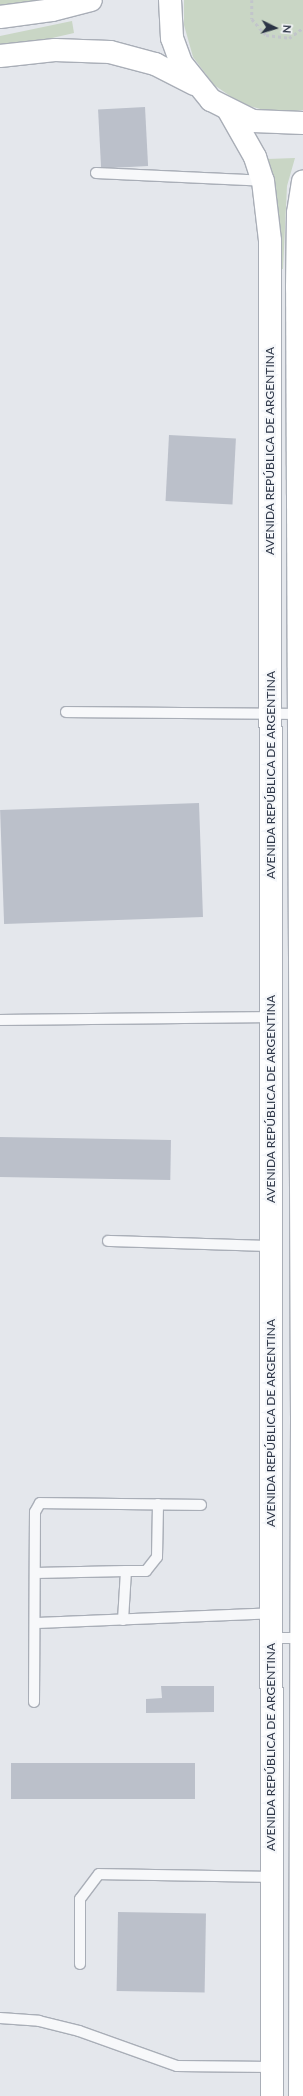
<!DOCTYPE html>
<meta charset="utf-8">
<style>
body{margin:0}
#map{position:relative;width:303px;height:2096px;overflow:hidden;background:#e4e7ec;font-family:Lato,sans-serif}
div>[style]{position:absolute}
.green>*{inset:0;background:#c9d6c5}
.building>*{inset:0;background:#bbc0ca;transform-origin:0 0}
.path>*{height:2.5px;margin-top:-1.25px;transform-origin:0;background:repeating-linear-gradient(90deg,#c2c5cb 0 3px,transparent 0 6px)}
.roads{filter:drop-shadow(1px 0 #a9aeb7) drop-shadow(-1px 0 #a9aeb7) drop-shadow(0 1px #a9aeb7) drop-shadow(0 -1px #a9aeb7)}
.service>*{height:10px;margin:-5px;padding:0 5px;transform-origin:5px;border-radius:5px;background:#f7f8fa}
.secondary>*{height:22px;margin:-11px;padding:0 11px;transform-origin:11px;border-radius:11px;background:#fff}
.primary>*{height:22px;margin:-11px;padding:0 11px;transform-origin:11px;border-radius:11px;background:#fff}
span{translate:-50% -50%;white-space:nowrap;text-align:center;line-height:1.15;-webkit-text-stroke:4px #f4f6f9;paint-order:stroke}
.street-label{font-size:12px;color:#2b3445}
.north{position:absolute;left:255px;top:8px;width:40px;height:40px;-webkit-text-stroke:3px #f4f6f9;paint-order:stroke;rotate:95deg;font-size:11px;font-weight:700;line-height:16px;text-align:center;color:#2b3445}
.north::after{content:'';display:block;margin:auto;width:14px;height:18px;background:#2b3445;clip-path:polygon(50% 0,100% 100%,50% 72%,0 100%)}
</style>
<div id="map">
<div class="green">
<div style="clip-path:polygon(0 0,53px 0,0 11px)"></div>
<div style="clip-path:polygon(184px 0,303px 0,303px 110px,275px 113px,242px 104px,214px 85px,193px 57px,184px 25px)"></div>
<div style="clip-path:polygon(72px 21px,74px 33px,0 50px,0 36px)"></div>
<div style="clip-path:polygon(295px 158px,287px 186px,283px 269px,276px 269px,267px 159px)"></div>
</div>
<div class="building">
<div style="left:145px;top:107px;width:59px;height:47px;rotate:87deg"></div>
<div style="left:169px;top:435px;width:67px;height:66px;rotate:3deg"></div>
<div style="left:199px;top:803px;width:114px;height:199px;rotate:88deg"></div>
<div style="left:0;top:1137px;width:171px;height:40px;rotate:1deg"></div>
<div style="clip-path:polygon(161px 1686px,214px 1686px,214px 1712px,146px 1713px,146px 1699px,162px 1698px)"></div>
<div style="left:11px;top:1763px;width:184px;height:36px"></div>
<div style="left:118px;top:1912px;width:88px;height:79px;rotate:1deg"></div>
</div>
<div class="path">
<div style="left:252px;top:0;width:19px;rotate:90deg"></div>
<div style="left:252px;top:19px;width:21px;rotate:49deg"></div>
<div style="left:266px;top:35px;width:23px;rotate:7deg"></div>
<div style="left:289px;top:38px;width:17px;rotate:-36deg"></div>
</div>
<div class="roads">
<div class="service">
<div style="left:96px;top:173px;width:167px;rotate:2.7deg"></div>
<div style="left:66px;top:712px;width:232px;rotate:0.5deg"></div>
<div style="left:0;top:1020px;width:271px;rotate:-0.6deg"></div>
<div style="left:108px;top:1241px;width:163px;rotate:1.8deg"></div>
<div style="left:126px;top:1571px;width:20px"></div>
<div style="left:146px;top:1571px;width:18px;rotate:-52deg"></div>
<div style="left:157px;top:1557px;width:53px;rotate:-88.9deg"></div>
<div style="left:35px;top:1573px;width:91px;rotate:-1.3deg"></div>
<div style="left:126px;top:1571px;width:49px;rotate:93.5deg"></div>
<div style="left:37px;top:1623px;width:235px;rotate:-2.4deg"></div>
<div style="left:272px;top:1638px;width:31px"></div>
<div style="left:34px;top:1702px;width:190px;rotate:-89.7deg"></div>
<div style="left:35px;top:1512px;width:10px;rotate:-61deg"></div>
<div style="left:40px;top:1503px;width:161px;rotate:0.7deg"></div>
<div style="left:80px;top:1964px;width:65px;rotate:-90deg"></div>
<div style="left:80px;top:1899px;width:31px;rotate:-53deg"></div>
<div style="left:99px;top:1874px;width:172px;rotate:1deg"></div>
<div style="left:0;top:2018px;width:39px;rotate:4deg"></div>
<div style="left:39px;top:2021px;width:41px;rotate:14deg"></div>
<div style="left:79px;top:2031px;width:104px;rotate:19.7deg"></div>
<div style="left:177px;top:2066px;width:95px;rotate:0.6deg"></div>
</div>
<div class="secondary">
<div style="left:229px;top:111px;width:53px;rotate:60.5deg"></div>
<div style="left:255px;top:157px;width:25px;rotate:72deg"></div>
<div style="left:263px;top:181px;width:60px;rotate:83.3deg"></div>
<div style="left:270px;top:241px;width:1855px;rotate:89.94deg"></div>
<div style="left:300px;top:2096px;width:680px;rotate:-89.83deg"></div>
<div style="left:302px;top:1416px;width:1129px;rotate:-90.25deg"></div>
<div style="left:297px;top:287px;width:74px;rotate:-89.2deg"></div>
<div style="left:298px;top:213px;width:32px;rotate:-81deg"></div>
</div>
<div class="primary">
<div style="left:170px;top:0;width:38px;rotate:87deg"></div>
<div style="left:172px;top:38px;width:27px;rotate:70deg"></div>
<div style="left:181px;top:63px;width:48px;rotate:51deg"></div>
<div style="left:211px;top:100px;width:47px;rotate:26.6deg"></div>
<div style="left:253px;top:121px;width:50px;rotate:2.3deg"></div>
<div style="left:0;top:17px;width:52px;rotate:-7.7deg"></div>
<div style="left:52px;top:10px;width:40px;rotate:-14.4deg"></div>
<div style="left:0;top:56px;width:55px;rotate:-6.2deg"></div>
<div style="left:55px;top:50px;width:55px;rotate:2.1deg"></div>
<div style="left:110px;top:52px;width:47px;rotate:14.9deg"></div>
<div style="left:155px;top:64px;width:44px;rotate:27.1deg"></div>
</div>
</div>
<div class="street-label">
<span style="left:270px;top:451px;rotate:-90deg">AVENIDA REPÚBLICA DE ARGENTINA</span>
<span style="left:271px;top:775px;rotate:-90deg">AVENIDA REPÚBLICA DE ARGENTINA</span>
<span style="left:271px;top:1099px;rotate:-90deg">AVENIDA REPÚBLICA DE ARGENTINA</span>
<span style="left:271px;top:1423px;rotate:-90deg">AVENIDA REPÚBLICA DE ARGENTINA</span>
<span style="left:271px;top:1747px;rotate:-90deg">AVENIDA REPÚBLICA DE ARGENTINA</span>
</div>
<div class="north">N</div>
</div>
